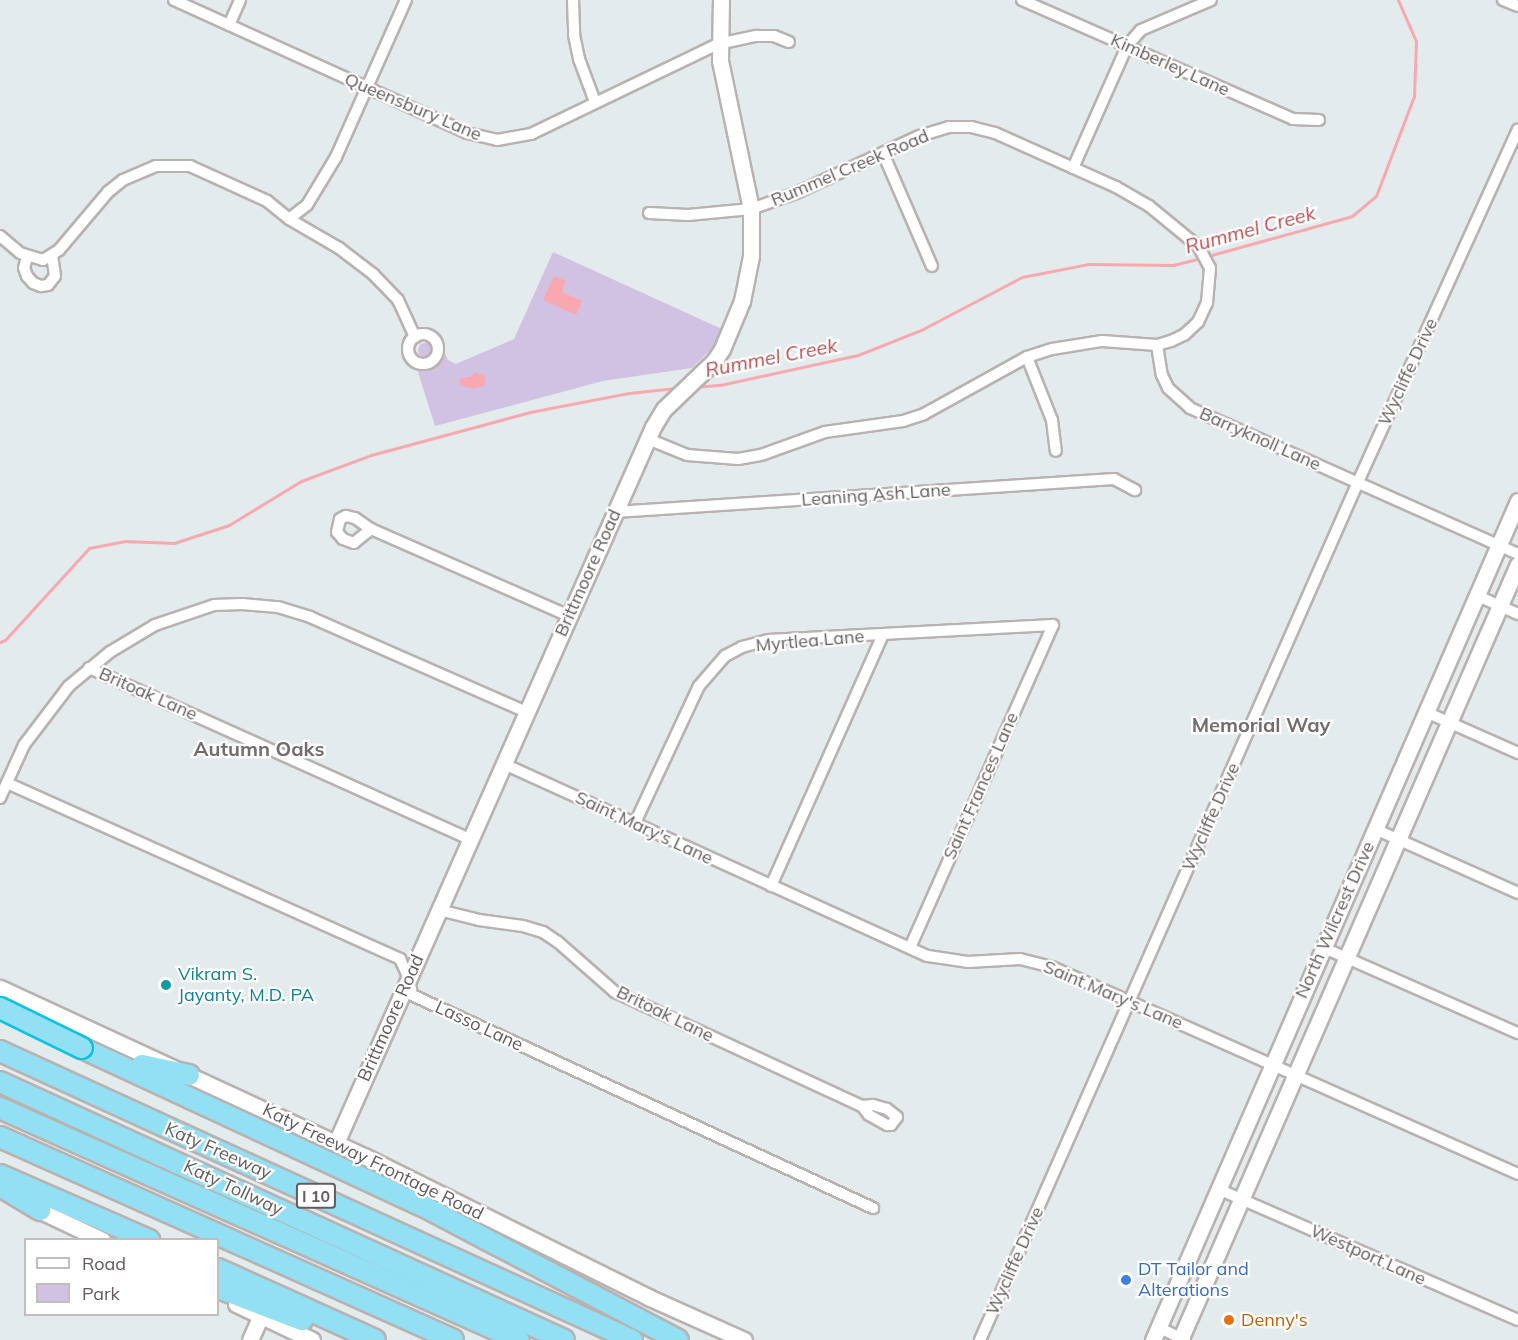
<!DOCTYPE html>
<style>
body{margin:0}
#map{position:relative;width:1518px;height:1340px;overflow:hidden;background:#e4ebed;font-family:Mulish,sans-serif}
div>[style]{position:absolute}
.green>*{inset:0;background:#d1c2e3}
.round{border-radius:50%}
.water>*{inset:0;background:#f9a8b0}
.stream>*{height:3px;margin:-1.5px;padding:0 1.5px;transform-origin:1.5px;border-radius:1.5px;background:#f9a8b0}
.roads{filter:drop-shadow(2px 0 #b8b2b1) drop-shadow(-2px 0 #b8b2b1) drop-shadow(0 2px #b8b2b1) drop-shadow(0 -2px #b8b2b1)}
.street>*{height:10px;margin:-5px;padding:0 5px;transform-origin:5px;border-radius:5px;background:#fff}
.street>.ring{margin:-5px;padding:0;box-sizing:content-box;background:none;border:10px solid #fff;border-radius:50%}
.secondary>*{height:15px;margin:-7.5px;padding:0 7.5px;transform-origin:7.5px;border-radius:7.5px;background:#fff}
.highway>*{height:20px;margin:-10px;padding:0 10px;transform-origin:10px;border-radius:10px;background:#93e0f5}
.bridges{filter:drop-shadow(2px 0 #11c1e0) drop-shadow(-2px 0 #11c1e0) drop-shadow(0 2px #11c1e0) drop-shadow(0 -2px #11c1e0)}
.highway-bridge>*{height:20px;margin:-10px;padding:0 10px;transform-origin:10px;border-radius:10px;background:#93e0f5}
.dots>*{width:16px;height:16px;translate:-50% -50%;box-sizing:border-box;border:3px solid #fff;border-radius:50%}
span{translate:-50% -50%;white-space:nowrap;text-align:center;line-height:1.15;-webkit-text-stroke:4.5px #fff;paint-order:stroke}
.shield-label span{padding:2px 4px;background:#fff;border:2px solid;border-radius:4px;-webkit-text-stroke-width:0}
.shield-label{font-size:16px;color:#635c5c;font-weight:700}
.street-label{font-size:18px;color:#635c5c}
.culture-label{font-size:18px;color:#0d838f}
.left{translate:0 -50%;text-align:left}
.shop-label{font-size:18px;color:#366cbe}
.food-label{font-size:18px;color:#c56008}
.water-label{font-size:20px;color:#ba4c4f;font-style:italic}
.neighbourhood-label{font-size:20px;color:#756d6d;font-weight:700}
.legend{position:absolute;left:24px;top:1238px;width:195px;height:78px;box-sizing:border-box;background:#fff;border:2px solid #c1bebe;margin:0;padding:8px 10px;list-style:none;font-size:18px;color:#635c5c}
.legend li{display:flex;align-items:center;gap:12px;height:30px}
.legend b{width:30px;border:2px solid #c1bebe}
</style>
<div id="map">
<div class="green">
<div style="clip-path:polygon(553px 252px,724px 330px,714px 346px,692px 368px,603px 381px,435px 426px,417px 369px,434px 366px,444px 351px,448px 360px,456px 364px,514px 339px)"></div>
<div class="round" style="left:418px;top:343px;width:14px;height:14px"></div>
</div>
<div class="water">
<div style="clip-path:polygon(554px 276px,566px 281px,562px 292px,582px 301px,576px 315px,543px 300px)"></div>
<div style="clip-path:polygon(475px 372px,486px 377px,484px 386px,472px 389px,461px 385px,459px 381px,461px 378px,471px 377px)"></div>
</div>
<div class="stream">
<div style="left:1208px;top:256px;width:149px;rotate:-15.5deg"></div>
<div style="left:1352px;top:216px;width:31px;rotate:-40deg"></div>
<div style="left:1376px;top:196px;width:107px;rotate:-69.2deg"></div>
<div style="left:1414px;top:96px;width:55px;rotate:-87.9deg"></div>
<div style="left:1416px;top:41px;width:45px;rotate:-113.7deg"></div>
<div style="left:695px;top:387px;width:25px;rotate:-5deg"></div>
<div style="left:720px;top:385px;width:141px;rotate:-12.3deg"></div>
<div style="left:858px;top:355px;width:68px;rotate:-21.6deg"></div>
<div style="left:921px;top:330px;width:114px;rotate:-27.7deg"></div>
<div style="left:1022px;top:277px;width:67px;rotate:-11.1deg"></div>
<div style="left:1088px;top:264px;width:85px;rotate:0.7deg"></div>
<div style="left:1173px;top:265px;width:30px;rotate:-14deg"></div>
<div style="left:0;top:642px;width:5px;rotate:-22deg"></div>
<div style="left:5px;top:640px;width:125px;rotate:-47.6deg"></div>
<div style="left:89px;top:548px;width:37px;rotate:-11deg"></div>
<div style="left:125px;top:541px;width:49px;rotate:2.3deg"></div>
<div style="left:174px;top:543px;width:58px;rotate:-18.1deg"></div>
<div style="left:229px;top:525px;width:84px;rotate:-31.4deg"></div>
<div style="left:301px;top:481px;width:75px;rotate:-20.4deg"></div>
<div style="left:371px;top:455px;width:165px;rotate:-15.1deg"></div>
<div style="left:530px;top:412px;width:101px;rotate:-10.9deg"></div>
<div style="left:629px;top:393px;width:47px;rotate:-6.1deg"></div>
</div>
<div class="roads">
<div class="street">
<div style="left:174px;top:0;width:322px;rotate:24.4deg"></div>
<div style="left:467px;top:133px;width:31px;rotate:13deg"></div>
<div style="left:497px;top:140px;width:35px;rotate:-10deg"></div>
<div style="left:531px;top:134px;width:208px;rotate:-25.7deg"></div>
<div style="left:718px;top:44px;width:40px;rotate:-12deg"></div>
<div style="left:757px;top:36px;width:17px"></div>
<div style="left:774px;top:36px;width:16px;rotate:22deg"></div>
<div style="left:573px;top:0;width:35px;rotate:88deg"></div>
<div style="left:574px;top:35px;width:25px;rotate:78deg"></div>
<div style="left:579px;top:59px;width:46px;rotate:69.6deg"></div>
<div style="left:1022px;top:0;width:296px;rotate:23.7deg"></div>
<div style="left:1293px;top:119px;width:26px;rotate:2deg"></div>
<div style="left:1503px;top:0;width:16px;rotate:22deg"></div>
<div style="left:229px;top:25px;width:27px;rotate:-66deg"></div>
<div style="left:883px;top:153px;width:123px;rotate:66.6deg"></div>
<div style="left:1073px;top:168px;width:133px;rotate:-66.1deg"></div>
<div style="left:1127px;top:46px;width:21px;rotate:-49deg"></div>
<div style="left:1141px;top:30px;width:76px;rotate:-23.2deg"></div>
<div style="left:289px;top:219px;width:23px;rotate:-38deg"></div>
<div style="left:307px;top:205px;width:56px;rotate:-58.9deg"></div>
<div style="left:336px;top:157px;width:172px;rotate:-66deg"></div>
<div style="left:0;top:236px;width:26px;rotate:40deg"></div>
<div style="left:20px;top:253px;width:24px;rotate:17deg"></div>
<div style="left:43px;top:260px;width:19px;rotate:-32deg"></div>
<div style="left:59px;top:250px;width:76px;rotate:-49.8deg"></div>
<div style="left:108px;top:192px;width:19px;rotate:-39deg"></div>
<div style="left:123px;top:180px;width:36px;rotate:-23deg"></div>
<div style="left:156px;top:166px;width:34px"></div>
<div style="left:190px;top:166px;width:85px;rotate:24.4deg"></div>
<div style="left:267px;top:201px;width:28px;rotate:39deg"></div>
<div style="left:289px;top:219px;width:58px;rotate:30.1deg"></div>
<div style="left:339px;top:248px;width:43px;rotate:37.4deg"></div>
<div style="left:373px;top:274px;width:36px;rotate:46deg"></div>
<div style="left:398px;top:300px;width:41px;rotate:65.3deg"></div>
<div style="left:27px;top:257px;width:11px;rotate:105deg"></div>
<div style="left:24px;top:268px;width:9px;rotate:69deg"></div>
<div style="left:27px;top:276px;width:9px;rotate:49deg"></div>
<div style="left:33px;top:283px;width:9px;rotate:21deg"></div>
<div style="left:41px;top:286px;width:7px;rotate:-8deg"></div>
<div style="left:48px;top:285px;width:11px;rotate:-52deg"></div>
<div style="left:55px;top:276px;width:21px;rotate:-98deg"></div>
<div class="ring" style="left:408px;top:334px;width:20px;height:20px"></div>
<div style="left:1157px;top:345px;width:30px;rotate:81deg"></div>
<div style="left:1162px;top:375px;width:14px;rotate:65deg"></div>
<div style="left:1168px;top:388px;width:30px;rotate:42deg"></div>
<div style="left:1190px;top:408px;width:359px;rotate:24deg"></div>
<div style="left:1027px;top:357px;width:68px;rotate:68.4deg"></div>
<div style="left:1052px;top:420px;width:31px;rotate:83deg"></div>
<div style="left:648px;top:439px;width:42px;rotate:22.3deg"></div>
<div style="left:687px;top:455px;width:51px;rotate:4.5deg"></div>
<div style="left:738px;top:459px;width:23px;rotate:-10deg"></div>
<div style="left:761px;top:455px;width:68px;rotate:-19.8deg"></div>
<div style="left:825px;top:432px;width:79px;rotate:-8deg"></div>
<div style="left:903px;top:421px;width:22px;rotate:-18deg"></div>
<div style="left:924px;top:414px;width:118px;rotate:-29deg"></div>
<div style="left:1027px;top:357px;width:26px;rotate:-18deg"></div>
<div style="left:1052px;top:349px;width:51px;rotate:-9.1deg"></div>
<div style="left:1102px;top:341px;width:55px;rotate:4.2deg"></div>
<div style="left:1157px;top:345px;width:15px;rotate:-16deg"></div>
<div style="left:1171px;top:341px;width:14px;rotate:-25deg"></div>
<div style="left:1184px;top:335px;width:19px;rotate:-43deg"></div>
<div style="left:1198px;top:322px;width:21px;rotate:-65deg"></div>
<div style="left:1207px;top:303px;width:35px;rotate:-85deg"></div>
<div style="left:1210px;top:268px;width:24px;rotate:-118deg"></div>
<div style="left:1199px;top:247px;width:65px;rotate:-140.6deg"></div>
<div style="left:1149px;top:206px;width:38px;rotate:-150deg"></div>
<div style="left:1116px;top:187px;width:133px;rotate:-155.9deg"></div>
<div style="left:995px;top:133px;width:25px;rotate:-166deg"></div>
<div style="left:971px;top:127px;width:22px;rotate:180deg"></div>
<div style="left:949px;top:127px;width:31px;rotate:163deg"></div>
<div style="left:919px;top:136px;width:136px;rotate:155.1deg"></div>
<div style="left:796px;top:193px;width:48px;rotate:160.4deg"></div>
<div style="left:751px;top:209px;width:63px;rotate:174.6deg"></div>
<div style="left:688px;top:215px;width:39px;rotate:-177deg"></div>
<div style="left:615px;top:512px;width:500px;rotate:-3.78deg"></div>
<div style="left:1114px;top:479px;width:24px;rotate:28deg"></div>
<div style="left:371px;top:529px;width:22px;rotate:141deg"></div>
<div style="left:354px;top:543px;width:12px;rotate:-160deg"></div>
<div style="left:343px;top:539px;width:9px;rotate:-131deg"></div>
<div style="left:337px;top:532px;width:13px;rotate:-77deg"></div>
<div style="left:340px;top:519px;width:7px;rotate:-27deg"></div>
<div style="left:346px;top:516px;width:9px;rotate:13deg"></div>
<div style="left:355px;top:518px;width:19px;rotate:35deg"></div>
<div style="left:371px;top:529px;width:216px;rotate:23.7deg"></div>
<div style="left:1478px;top:596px;width:44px;rotate:24.2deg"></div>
<div style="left:89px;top:668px;width:418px;rotate:24.2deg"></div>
<div style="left:1426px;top:712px;width:101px;rotate:24deg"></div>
<div style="left:504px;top:764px;width:465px;rotate:24.4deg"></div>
<div style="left:928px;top:956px;width:40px;rotate:8.5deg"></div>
<div style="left:968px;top:962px;width:52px;rotate:-3.3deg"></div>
<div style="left:1020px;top:959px;width:33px;rotate:14deg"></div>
<div style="left:1052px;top:967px;width:510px;rotate:23.95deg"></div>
<div style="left:7px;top:783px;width:431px;rotate:24.1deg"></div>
<div style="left:400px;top:959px;width:21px;rotate:65deg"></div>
<div style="left:409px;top:978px;width:17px;rotate:80deg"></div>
<div style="left:412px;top:995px;width:508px;rotate:24.8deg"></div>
<div style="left:0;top:798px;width:58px;rotate:-65.6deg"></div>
<div style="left:24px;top:745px;width:74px;rotate:-52.7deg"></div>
<div style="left:69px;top:686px;width:53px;rotate:-39.7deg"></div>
<div style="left:110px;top:652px;width:52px;rotate:-31deg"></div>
<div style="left:155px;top:625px;width:62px;rotate:-18.7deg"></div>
<div style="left:214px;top:605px;width:28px;rotate:-2deg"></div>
<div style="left:242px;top:604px;width:36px;rotate:5deg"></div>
<div style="left:278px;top:607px;width:34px;rotate:17deg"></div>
<div style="left:310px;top:617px;width:236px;rotate:23.7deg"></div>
<div style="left:635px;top:823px;width:151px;rotate:-65deg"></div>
<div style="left:699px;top:686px;width:40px;rotate:-49deg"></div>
<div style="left:725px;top:656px;width:19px;rotate:-28deg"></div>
<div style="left:742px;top:647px;width:27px;rotate:-15deg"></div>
<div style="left:768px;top:640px;width:285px;rotate:-3deg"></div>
<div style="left:1053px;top:625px;width:353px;rotate:113.9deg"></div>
<div style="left:1375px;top:829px;width:157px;rotate:24.1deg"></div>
<div style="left:771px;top:886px;width:275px;rotate:-66deg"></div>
<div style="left:439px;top:910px;width:41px;rotate:14deg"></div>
<div style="left:479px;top:920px;width:44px;rotate:7.8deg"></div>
<div style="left:523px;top:926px;width:21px;rotate:17deg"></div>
<div style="left:543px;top:932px;width:18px;rotate:34deg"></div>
<div style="left:558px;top:942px;width:76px;rotate:41.3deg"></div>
<div style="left:615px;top:992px;width:272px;rotate:24.8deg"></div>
<div style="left:862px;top:1106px;width:11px;rotate:52deg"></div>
<div style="left:869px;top:1115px;width:21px;rotate:29deg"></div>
<div style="left:887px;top:1125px;width:4px"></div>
<div style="left:891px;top:1125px;width:10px;rotate:-53deg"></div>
<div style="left:897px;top:1117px;width:13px;rotate:-141deg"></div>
<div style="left:887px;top:1109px;width:15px;rotate:-164deg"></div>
<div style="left:873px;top:1105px;width:11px;rotate:175deg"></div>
<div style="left:1324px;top:948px;width:212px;rotate:23.7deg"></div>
<div style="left:1218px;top:1189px;width:327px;rotate:23.6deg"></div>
<div style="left:1158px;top:1327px;width:30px;rotate:26deg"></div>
<div style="left:980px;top:1340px;width:938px;rotate:-66.22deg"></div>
<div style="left:1358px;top:482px;width:387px;rotate:-65.6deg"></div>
</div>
<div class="secondary">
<div style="left:0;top:988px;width:401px;rotate:24.8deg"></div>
<div style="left:364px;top:1156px;width:319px;rotate:26.4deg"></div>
<div style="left:650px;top:1298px;width:103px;rotate:24.1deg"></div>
<div style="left:336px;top:1143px;width:783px;rotate:-66.12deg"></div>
<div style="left:653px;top:427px;width:21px;rotate:-59deg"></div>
<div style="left:664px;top:409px;width:69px;rotate:-43.8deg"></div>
<div style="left:714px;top:361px;width:14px;rotate:-56deg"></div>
<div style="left:722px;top:349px;width:52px;rotate:-67.4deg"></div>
<div style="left:742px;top:301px;width:46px;rotate:-78.7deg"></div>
<div style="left:751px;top:256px;width:47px;rotate:-90deg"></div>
<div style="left:751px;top:209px;width:151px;rotate:-101.8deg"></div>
<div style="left:720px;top:61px;width:61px;rotate:-89.1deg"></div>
<div style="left:30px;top:1206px;width:80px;rotate:25.3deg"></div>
<div style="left:236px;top:1304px;width:84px;rotate:25.3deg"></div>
<div style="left:250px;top:1340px;width:27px;rotate:-66deg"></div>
<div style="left:1153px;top:1340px;width:915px;rotate:-66.49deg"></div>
<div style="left:1180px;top:1340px;width:846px;rotate:-66.46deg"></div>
</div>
<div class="highway">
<div style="left:82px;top:1048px;width:374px;rotate:24.9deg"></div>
<div style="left:421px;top:1205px;width:290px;rotate:27.7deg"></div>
<div style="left:0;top:1051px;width:695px;rotate:24.57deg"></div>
<div style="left:142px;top:1065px;width:48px;rotate:12deg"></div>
<div style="left:0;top:1082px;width:620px;rotate:24.58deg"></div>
<div style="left:0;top:1108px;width:568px;rotate:24.09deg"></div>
<div style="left:0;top:1137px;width:496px;rotate:24.1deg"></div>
<div style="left:0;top:1175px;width:163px;rotate:23.6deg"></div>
<div style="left:0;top:1186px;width:47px;rotate:31deg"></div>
<div style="left:218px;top:1269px;width:172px;rotate:24.3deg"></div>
<div style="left:218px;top:1288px;width:90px;rotate:20.9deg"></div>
</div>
</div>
<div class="bridges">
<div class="highway-bridge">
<div style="left:0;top:1008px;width:91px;rotate:26deg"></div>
</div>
</div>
<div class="dots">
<div style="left:166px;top:985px;background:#0f9aa8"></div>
<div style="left:1126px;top:1280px;background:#3f7fe0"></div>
<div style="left:1229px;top:1320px;background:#e8710a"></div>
</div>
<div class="shield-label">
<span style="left:316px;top:1196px">I 10</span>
</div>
<div class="street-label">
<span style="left:1170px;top:65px;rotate:24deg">Kimberley Lane</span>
<span style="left:413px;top:107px;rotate:23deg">Queensbury Lane</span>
<span style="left:850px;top:168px;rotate:-23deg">Rummel Creek Road</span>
<span style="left:1408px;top:372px;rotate:-65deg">Wycliffe Drive</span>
<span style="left:1260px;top:439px;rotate:24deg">Barryknoll Lane</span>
<span style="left:876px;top:495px;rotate:-4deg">Leaning Ash Lane</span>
<span style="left:588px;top:573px;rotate:-66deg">Brittmoore Road</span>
<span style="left:810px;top:641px;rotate:-5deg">Myrtlea Lane</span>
<span style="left:148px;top:694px;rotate:24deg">Britoak Lane</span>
<span style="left:981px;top:786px;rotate:-66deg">Saint Frances Lane</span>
<span style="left:1211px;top:817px;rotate:-66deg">Wycliffe Drive</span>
<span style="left:644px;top:828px;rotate:25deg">Saint Mary's Lane</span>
<span style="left:1335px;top:920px;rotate:-66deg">North Wilcrest Drive</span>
<span style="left:1113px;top:995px;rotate:23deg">Saint Mary's Lane</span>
<span style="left:665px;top:1014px;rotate:26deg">Britoak Lane</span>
<span style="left:391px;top:1018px;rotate:-66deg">Brittmoore Road</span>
<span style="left:479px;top:1026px;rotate:25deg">Lasso Lane</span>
<span style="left:218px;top:1151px;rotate:24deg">Katy Freeway</span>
<span style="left:373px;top:1162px;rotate:26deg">Katy Freeway Frontage Road</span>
<span style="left:233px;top:1188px;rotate:25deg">Katy Tollway</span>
<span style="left:1368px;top:1255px;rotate:24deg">Westport Lane</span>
<span style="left:1015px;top:1261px;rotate:-66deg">Wycliffe Drive</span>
</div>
<div class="culture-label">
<span class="left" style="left:178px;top:985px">Vikram S.<br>Jayanty, M.D. PA</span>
</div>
<div class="shop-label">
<span class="left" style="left:1138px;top:1280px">DT Tailor and<br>Alterations</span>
</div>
<div class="food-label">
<span class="left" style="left:1241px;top:1320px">Denny's</span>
</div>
<div class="water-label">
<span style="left:1250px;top:229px;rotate:-15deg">Rummel Creek</span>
<span style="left:771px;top:357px;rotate:-11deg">Rummel Creek</span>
</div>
<div class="neighbourhood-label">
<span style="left:1261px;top:724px">Memorial Way</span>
<span style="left:259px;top:748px">Autumn Oaks</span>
</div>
<ul class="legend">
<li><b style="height:8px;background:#fff"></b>Road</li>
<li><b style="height:16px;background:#d1c2e3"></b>Park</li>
</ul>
</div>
